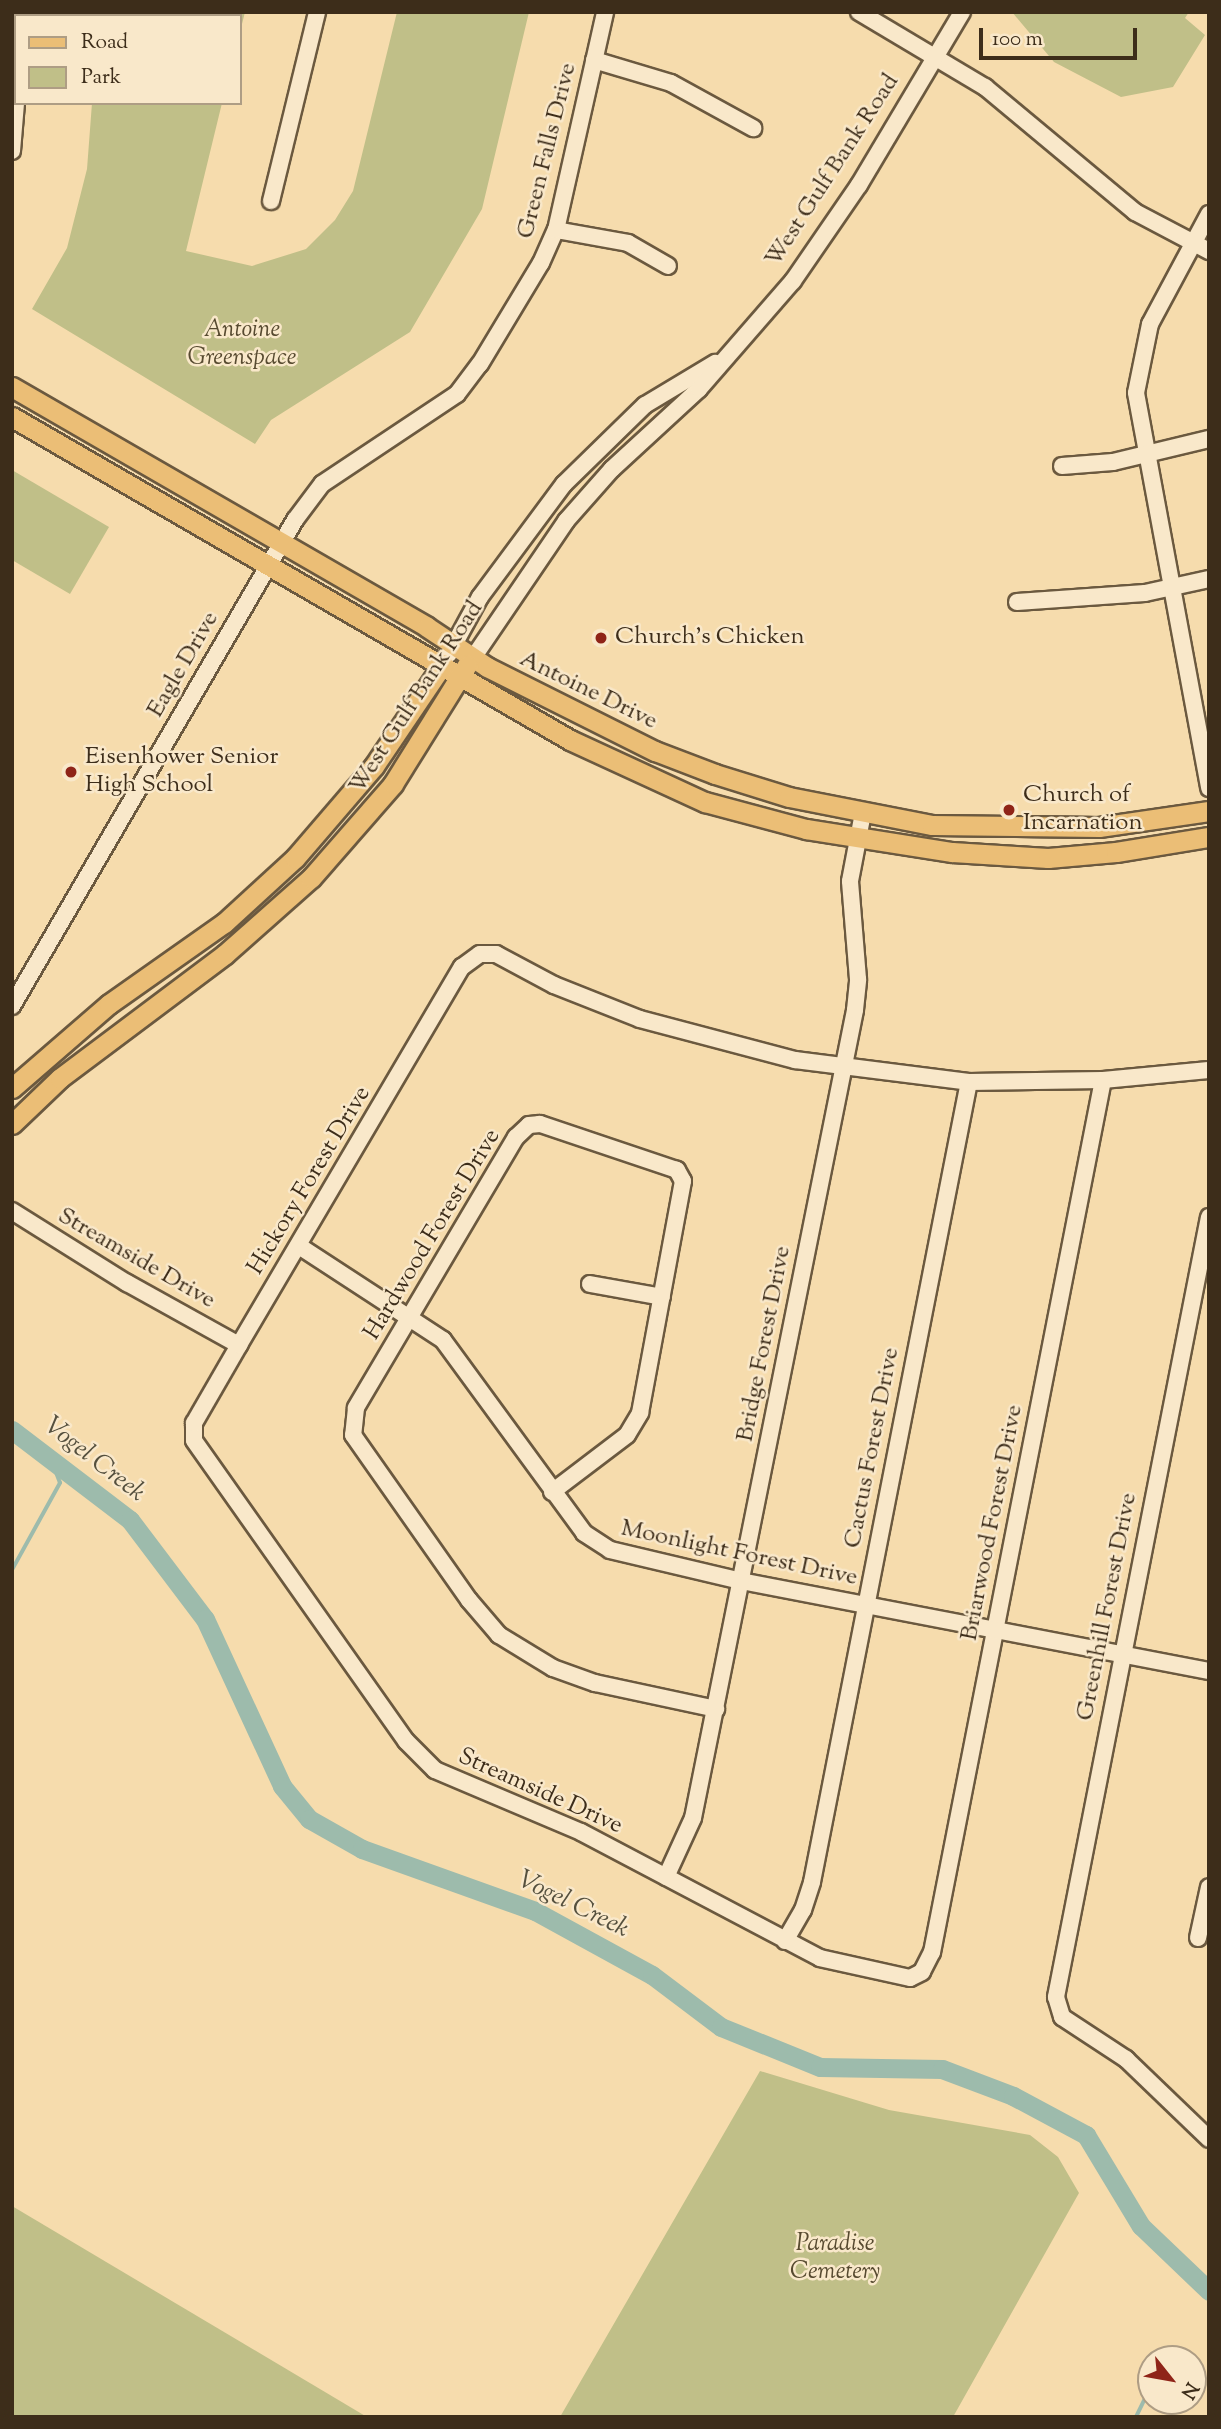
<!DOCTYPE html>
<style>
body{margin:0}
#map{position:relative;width:1221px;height:2429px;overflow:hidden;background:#f6dcad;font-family:"Sorts Mill Goudy",serif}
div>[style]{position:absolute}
.green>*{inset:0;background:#c0bf88}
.stream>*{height:3.5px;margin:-1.75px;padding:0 1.75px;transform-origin:1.75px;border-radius:1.75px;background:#9dbbac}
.river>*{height:19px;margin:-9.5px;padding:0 9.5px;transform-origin:9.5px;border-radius:9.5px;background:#9dbbac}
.roads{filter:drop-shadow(2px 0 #6b593f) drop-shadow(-2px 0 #6b593f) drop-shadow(0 2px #6b593f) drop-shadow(0 -2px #6b593f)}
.minor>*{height:16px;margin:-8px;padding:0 8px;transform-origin:8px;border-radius:8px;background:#f9e8ca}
.major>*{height:19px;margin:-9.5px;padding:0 9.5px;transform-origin:9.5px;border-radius:9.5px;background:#ebbe76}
.dots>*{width:19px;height:19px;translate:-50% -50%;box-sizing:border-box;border:4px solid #f9e8ca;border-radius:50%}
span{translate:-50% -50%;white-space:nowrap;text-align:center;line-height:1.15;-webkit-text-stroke:5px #f9e8ca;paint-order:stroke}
.street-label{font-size:24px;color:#3d2d1a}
.park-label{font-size:24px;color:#574a30;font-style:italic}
.poi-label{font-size:24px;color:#3d2d1a}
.left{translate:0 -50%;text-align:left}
.water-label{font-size:26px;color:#55503e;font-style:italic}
.frame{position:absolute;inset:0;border:14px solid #3d2d1a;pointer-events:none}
.legend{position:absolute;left:14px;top:14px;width:228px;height:91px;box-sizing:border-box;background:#f9e8ca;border:2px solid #ae9d84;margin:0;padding:9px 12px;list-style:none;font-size:21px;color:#3d2d1a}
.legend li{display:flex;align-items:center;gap:14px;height:35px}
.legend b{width:35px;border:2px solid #ae9d84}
.north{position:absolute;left:1137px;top:2345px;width:70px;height:70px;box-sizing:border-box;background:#f9e8ca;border:2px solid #ae9d84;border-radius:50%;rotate:121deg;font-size:19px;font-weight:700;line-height:28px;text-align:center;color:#3d2d1a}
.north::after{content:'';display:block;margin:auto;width:24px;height:32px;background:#8f2418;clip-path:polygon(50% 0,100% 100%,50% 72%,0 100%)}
.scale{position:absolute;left:979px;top:28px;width:158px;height:32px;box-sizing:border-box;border:4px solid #3d2d1a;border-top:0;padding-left:9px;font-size:21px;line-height:24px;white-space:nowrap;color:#3d2d1a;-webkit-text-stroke:5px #f9e8ca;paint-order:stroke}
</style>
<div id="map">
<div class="green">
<div style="clip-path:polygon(100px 12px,245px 12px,240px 32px,240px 16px,99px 16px)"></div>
<div style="clip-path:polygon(397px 12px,529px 12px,482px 209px,410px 332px,271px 420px,255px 444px,32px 309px,67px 248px,87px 169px,92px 103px,222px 103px,186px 251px,252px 266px,306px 249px,335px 220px,353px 191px)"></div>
<div style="clip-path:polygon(1012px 12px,1189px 12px,1185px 18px,1205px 35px,1173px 87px,1121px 97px,1054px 62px)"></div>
<div style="clip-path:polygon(12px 470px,109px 527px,70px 594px,12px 560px)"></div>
<div style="clip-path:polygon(760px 2071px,889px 2110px,1030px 2135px,1058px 2157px,1079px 2193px,953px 2417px,560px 2417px)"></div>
<div style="clip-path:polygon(12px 2206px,367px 2417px,12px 2417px)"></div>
</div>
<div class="stream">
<div style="left:12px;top:1570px;width:99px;rotate:-61.1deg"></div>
<div style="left:60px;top:1483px;width:14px;rotate:-111deg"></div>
<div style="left:55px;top:1470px;width:28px;rotate:-145deg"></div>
<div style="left:32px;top:1454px;width:16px;rotate:-108deg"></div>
<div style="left:1141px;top:2226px;width:6px;rotate:81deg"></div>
<div style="left:1136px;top:2417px;width:34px;rotate:-64deg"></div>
</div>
<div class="river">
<div style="left:12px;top:1430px;width:148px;rotate:37.3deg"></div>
<div style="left:130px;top:1520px;width:124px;rotate:52.9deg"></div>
<div style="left:205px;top:1619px;width:184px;rotate:65.2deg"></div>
<div style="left:282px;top:1786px;width:43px;rotate:50.7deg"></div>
<div style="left:309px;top:1819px;width:61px;rotate:29.5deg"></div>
<div style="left:362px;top:1849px;width:184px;rotate:19.7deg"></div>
<div style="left:535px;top:1911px;width:133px;rotate:28.7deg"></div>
<div style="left:652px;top:1975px;width:86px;rotate:37deg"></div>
<div style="left:721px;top:2027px;width:107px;rotate:22deg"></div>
<div style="left:820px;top:2067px;width:122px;rotate:0.9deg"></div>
<div style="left:942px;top:2069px;width:76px;rotate:20.8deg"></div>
<div style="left:1013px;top:2096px;width:83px;rotate:28.1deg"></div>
<div style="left:1086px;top:2135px;width:106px;rotate:58.9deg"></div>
<div style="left:1141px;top:2226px;width:94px;rotate:43.7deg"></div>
</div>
<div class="roads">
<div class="minor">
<div style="left:859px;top:12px;width:147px;rotate:30.8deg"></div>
<div style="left:985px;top:87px;width:195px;rotate:39.8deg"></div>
<div style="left:1135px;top:212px;width:84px;rotate:27.8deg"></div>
<div style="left:24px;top:16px;width:4px;rotate:-90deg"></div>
<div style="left:594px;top:60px;width:80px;rotate:16.6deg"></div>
<div style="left:671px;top:83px;width:94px;rotate:28.8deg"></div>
<div style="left:12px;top:151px;width:48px;rotate:-85.2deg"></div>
<div style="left:271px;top:201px;width:195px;rotate:-76.3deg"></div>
<div style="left:1209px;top:214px;width:125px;rotate:118.2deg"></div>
<div style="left:1150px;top:324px;width:70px;rotate:101.5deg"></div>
<div style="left:1136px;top:393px;width:402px;rotate:79.5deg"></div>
<div style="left:556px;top:230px;width:73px;rotate:10.2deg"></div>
<div style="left:628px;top:243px;width:46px;rotate:29.9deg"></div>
<div style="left:1062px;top:466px;width:51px;rotate:-4.5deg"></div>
<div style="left:1113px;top:462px;width:99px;rotate:-13.5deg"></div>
<div style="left:1017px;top:602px;width:128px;rotate:-4deg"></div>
<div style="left:1145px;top:593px;width:66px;rotate:-12.3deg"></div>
<div style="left:449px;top:654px;width:65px;rotate:-61.5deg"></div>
<div style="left:480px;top:597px;width:141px;rotate:-53.4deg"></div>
<div style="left:564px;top:484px;width:113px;rotate:-44.3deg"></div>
<div style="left:645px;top:405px;width:82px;rotate:-31deg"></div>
<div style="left:473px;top:658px;width:166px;rotate:-55.8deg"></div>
<div style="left:566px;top:521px;width:69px;rotate:-48.5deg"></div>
<div style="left:612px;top:469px;width:118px;rotate:-42.6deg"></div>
<div style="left:699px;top:389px;width:143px;rotate:-49deg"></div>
<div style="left:793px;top:281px;width:116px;rotate:-55.5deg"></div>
<div style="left:859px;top:185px;width:201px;rotate:-59.2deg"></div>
<div style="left:12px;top:1006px;width:562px;rotate:-59.79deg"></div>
<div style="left:295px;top:520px;width:45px;rotate:-53.1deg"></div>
<div style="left:322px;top:484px;width:162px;rotate:-33.7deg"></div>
<div style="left:457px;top:394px;width:38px;rotate:-53deg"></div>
<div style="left:480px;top:364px;width:118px;rotate:-58.9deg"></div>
<div style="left:541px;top:263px;width:36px;rotate:-66deg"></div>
<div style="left:556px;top:230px;width:223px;rotate:-77.3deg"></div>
<div style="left:1103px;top:1080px;width:889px;rotate:101.09deg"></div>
<div style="left:932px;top:1952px;width:22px;rotate:117deg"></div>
<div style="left:922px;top:1972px;width:13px;rotate:153deg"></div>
<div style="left:910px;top:1978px;width:92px;rotate:-167.5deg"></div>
<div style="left:820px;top:1958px;width:270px;rotate:-152.2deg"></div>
<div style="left:581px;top:1832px;width:159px;rotate:-157deg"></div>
<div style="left:435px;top:1770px;width:41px;rotate:-135deg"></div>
<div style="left:406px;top:1741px;width:368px;rotate:-125.2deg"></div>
<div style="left:194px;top:1440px;width:17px;rotate:-90deg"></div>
<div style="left:194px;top:1423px;width:90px;rotate:-60deg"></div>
<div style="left:239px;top:1345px;width:439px;rotate:-59.5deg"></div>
<div style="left:462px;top:967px;width:22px;rotate:-36deg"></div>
<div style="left:480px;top:954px;width:16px"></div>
<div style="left:496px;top:954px;width:66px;rotate:28.1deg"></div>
<div style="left:554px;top:985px;width:92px;rotate:21.6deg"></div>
<div style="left:640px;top:1019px;width:160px;rotate:14.8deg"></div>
<div style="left:795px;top:1060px;width:175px;rotate:7.2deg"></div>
<div style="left:969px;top:1082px;width:134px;rotate:-0.9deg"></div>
<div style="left:1103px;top:1080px;width:106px;rotate:-5.4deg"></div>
<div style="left:12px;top:1211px;width:136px;rotate:32.1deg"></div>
<div style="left:127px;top:1283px;width:128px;rotate:29deg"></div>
<div style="left:1209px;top:1217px;width:795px;rotate:101.1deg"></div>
<div style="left:1056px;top:1997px;width:21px;rotate:73deg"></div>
<div style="left:1062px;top:2017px;width:77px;rotate:33.3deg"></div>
<div style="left:1126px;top:2059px;width:115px;rotate:43.9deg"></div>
<div style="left:299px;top:1246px;width:172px;rotate:33.1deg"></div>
<div style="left:443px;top:1340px;width:239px;rotate:53.8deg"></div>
<div style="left:584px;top:1533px;width:31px;rotate:33deg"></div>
<div style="left:610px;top:1550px;width:135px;rotate:13.3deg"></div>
<div style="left:741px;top:1581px;width:477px;rotate:10.9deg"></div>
<div style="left:590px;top:1284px;width:73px;rotate:10.2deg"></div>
<div style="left:552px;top:1492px;width:94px;rotate:-37.2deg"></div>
<div style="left:627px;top:1435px;width:26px;rotate:-59deg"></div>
<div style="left:640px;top:1413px;width:236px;rotate:-79.5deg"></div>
<div style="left:683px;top:1181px;width:13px;rotate:-119deg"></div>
<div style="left:677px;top:1170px;width:145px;rotate:-161.4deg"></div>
<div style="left:540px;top:1124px;width:11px;rotate:175deg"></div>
<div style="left:529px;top:1125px;width:18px;rotate:137deg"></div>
<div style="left:516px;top:1137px;width:315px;rotate:120.6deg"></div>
<div style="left:356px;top:1408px;width:27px;rotate:96deg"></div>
<div style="left:353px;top:1435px;width:202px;rotate:54.9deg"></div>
<div style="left:469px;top:1600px;width:46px;rotate:49.4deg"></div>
<div style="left:499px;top:1635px;width:63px;rotate:31.4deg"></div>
<div style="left:553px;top:1668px;width:45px;rotate:19.7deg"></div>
<div style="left:595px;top:1683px;width:124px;rotate:12.1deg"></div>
<div style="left:666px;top:1877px;width:65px;rotate:-65.4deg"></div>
<div style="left:693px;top:1818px;width:824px;rotate:-78.66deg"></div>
<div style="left:855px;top:1010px;width:31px;rotate:-84deg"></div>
<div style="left:858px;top:979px;width:98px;rotate:-94.7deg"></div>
<div style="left:850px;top:881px;width:69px;rotate:-79.2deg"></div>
<div style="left:1198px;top:1938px;width:52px;rotate:-77.8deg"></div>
<div style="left:785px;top:1941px;width:36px;rotate:-60deg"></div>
<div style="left:803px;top:1910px;width:29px;rotate:-72deg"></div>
<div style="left:812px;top:1882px;width:815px;rotate:-78.9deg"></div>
</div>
<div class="major">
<div style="left:12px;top:387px;width:479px;rotate:30deg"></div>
<div style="left:427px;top:627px;width:72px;rotate:33.7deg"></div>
<div style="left:487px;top:667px;width:188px;rotate:26.6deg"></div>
<div style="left:655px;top:751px;width:64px;rotate:21deg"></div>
<div style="left:715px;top:774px;width:77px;rotate:17.3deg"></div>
<div style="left:789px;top:797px;width:146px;rotate:11.1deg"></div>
<div style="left:932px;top:825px;width:167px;rotate:0.7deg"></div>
<div style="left:1099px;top:827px;width:111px;rotate:-8.3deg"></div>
<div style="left:12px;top:417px;width:645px;rotate:30.06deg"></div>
<div style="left:570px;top:740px;width:149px;rotate:24.7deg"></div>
<div style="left:705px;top:802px;width:105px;rotate:15deg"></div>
<div style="left:806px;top:829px;width:148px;rotate:9deg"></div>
<div style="left:952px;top:852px;width:96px;rotate:3.6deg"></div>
<div style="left:1048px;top:858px;width:68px;rotate:-5deg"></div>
<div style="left:1116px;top:852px;width:94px;rotate:-9.2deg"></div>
<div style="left:12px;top:1088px;width:128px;rotate:-40.9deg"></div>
<div style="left:109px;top:1004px;width:141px;rotate:-35.2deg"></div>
<div style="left:224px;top:923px;width:96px;rotate:-42.5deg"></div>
<div style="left:295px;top:858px;width:121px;rotate:-49.3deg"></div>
<div style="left:374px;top:766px;width:123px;rotate:-55.9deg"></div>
<div style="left:12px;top:1124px;width:66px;rotate:-43.8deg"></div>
<div style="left:60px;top:1078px;width:206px;rotate:-36.9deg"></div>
<div style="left:225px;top:954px;width:115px;rotate:-41.5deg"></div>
<div style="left:311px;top:878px;width:125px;rotate:-48.9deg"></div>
<div style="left:393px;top:784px;width:140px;rotate:-58.1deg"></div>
</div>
</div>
<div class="dots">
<div style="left:601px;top:638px;background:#8f2418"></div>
<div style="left:71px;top:772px;background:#8f2418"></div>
<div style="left:1009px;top:810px;background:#8f2418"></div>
</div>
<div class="street-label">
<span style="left:548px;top:151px;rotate:-76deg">Green Falls Drive</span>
<span style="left:833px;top:171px;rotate:-57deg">West Gulf Bank Road</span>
<span style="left:184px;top:665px;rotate:-60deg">Eagle Drive</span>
<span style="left:588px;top:691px;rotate:26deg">Antoine Drive</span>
<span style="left:417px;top:698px;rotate:-57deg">West Gulf Bank Road</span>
<span style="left:310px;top:1181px;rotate:-59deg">Hickory Forest Drive</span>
<span style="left:433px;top:1235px;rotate:-59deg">Hardwood Forest Drive</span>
<span style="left:136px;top:1259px;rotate:30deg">Streamside Drive</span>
<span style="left:765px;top:1344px;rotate:-79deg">Bridge Forest Drive</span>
<span style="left:873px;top:1448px;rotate:-79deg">Cactus Forest Drive</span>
<span style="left:993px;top:1523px;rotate:-79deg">Briarwood Forest Drive</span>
<span style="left:739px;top:1554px;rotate:12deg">Moonlight Forest Drive</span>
<span style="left:1108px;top:1607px;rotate:-79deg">Greenhill Forest Drive</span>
<span style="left:540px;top:1792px;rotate:24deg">Streamside Drive</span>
</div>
<div class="park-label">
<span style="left:242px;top:345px">Antoine<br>Greenspace</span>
<span style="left:835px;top:2259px">Paradise<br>Cemetery</span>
</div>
<div class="poi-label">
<span class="left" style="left:615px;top:638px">Church's Chicken</span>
<span class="left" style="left:85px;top:772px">Eisenhower Senior<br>High School</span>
<span class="left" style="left:1023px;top:810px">Church of<br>Incarnation</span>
</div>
<div class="water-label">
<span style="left:94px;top:1460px;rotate:38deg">Vogel Creek</span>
<span style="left:573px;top:1905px;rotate:26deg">Vogel Creek</span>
</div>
<div class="frame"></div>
<ul class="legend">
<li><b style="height:9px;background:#ebbe76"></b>Road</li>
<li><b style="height:19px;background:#c0bf88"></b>Park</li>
</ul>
<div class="north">N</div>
<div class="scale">100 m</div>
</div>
